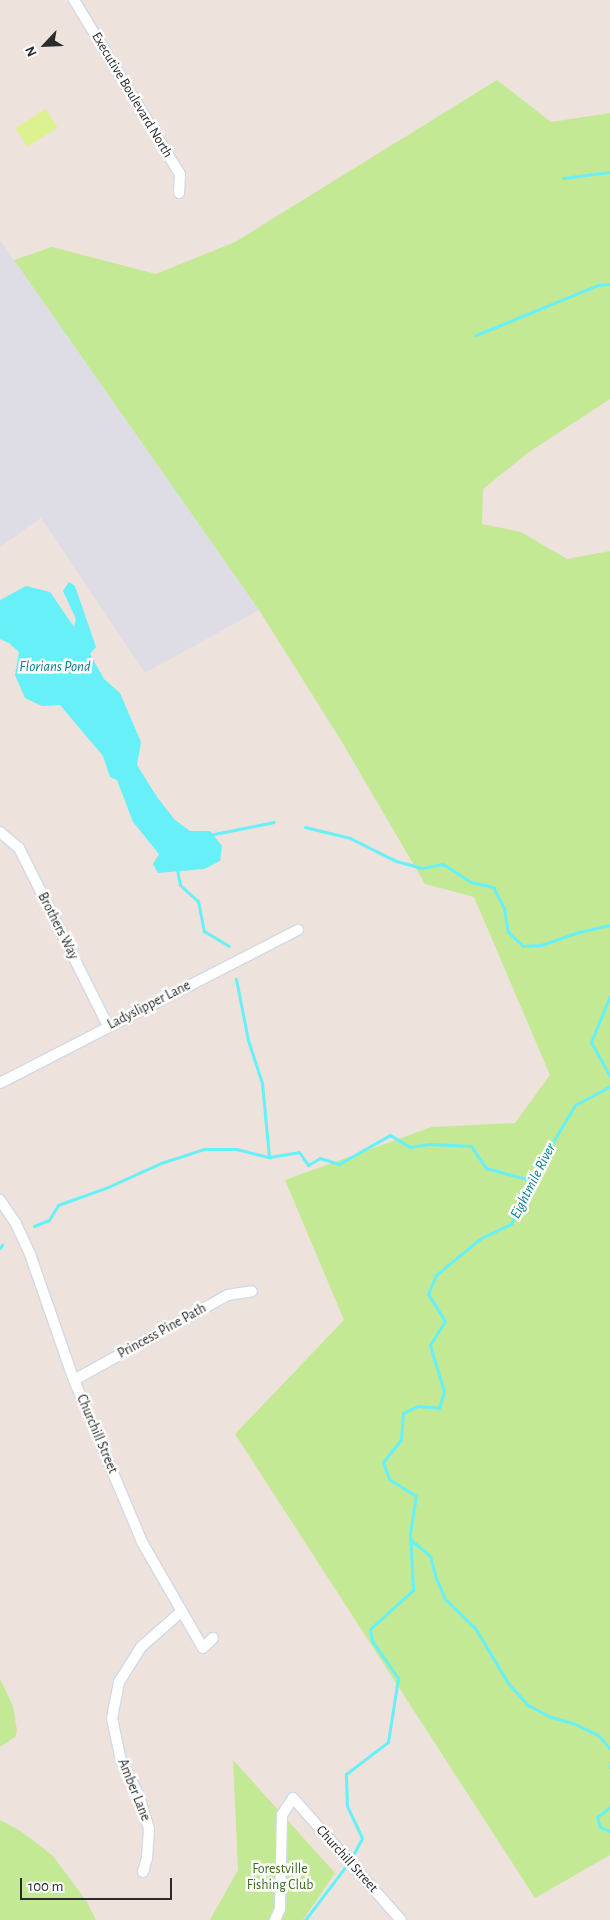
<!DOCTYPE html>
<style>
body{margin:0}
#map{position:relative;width:610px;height:1920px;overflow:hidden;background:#eee2dc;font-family:"Alegreya Sans",sans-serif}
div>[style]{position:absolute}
.industrial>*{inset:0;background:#dedde6}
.green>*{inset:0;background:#c3e994}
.pitch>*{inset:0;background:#dcf18f;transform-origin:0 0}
.water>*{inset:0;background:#67f0f8}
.stream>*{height:3px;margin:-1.5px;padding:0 1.5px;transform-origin:1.5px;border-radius:1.5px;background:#67f0f8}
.roads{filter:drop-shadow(1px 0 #d1d9e5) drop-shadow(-1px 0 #d1d9e5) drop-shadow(0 1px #d1d9e5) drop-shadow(0 -1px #d1d9e5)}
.street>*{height:10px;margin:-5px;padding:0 5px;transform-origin:5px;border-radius:5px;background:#fff}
span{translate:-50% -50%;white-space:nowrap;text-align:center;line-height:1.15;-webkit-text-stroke:5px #fff;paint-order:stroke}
.street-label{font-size:14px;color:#2b2b2b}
.park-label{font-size:14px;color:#3a6e15}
.water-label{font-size:15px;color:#057f90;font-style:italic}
.north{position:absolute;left:20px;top:20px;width:50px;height:50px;-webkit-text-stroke:4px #fff;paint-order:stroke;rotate:245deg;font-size:14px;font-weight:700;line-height:20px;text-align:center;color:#2b2b2b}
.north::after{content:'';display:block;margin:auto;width:18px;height:22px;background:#2b2b2b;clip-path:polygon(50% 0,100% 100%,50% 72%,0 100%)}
.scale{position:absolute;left:20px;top:1878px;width:152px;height:22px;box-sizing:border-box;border:2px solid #2b2b2b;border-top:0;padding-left:6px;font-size:15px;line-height:18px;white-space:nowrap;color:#2b2b2b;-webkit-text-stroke:4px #fff;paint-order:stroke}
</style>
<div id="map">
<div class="industrial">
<div style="clip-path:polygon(0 240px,259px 610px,145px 673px,41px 518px,0 547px)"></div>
</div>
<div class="green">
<div style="clip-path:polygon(497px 80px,551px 122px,610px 113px,610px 399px,529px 452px,483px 489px,482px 524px,521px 532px,567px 559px,610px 551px,610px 1855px,535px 1898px,235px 1434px,344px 1320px,285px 1180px,432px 1127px,515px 1123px,550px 1075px,474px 897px,425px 884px,342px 742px,259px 610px,14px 260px,52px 247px,156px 274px,235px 242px)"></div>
<div style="clip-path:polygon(0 1679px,13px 1706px,17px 1731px,15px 1737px,0 1747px)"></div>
<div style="clip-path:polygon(233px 1760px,335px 1873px,303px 1920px,210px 1920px,238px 1870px)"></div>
<div style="clip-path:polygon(0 1820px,22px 1832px,53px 1856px,87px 1902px,96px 1920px,0 1920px)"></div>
</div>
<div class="pitch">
<div style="left:46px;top:109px;width:22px;height:36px;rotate:58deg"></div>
</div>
<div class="water">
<div style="clip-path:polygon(69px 582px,75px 586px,96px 647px,90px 654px,104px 679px,120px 693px,141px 742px,137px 765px,157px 797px,175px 820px,190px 831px,210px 831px,222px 846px,220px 861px,204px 869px,158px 873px,153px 864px,159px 854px,133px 822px,117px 780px,110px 777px,103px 756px,60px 705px,42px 706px,25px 698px,15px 675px,19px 652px,9px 643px,0 639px,0 600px,26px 586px,50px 592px,74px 627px,76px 619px,63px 591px)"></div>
</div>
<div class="stream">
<div style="left:563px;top:178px;width:47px;rotate:-7.3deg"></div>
<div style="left:476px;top:335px;width:132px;rotate:-22.3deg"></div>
<div style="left:598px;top:285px;width:12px;rotate:-5deg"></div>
<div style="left:305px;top:827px;width:46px;rotate:13.7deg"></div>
<div style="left:350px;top:838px;width:51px;rotate:26.6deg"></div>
<div style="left:396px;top:861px;width:27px;rotate:15deg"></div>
<div style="left:422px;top:868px;width:21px;rotate:-11deg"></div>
<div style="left:443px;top:864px;width:33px;rotate:33deg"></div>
<div style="left:471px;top:882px;width:23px;rotate:13deg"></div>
<div style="left:493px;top:887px;width:24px;rotate:62deg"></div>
<div style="left:504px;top:908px;width:24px;rotate:81deg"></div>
<div style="left:508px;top:932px;width:21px;rotate:43deg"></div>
<div style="left:523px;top:946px;width:18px;rotate:-3deg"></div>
<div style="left:541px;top:945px;width:40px;rotate:-18.9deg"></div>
<div style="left:579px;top:932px;width:32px;rotate:-13deg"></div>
<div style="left:209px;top:835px;width:66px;rotate:-11.3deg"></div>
<div style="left:177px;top:870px;width:15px;rotate:79deg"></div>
<div style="left:180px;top:885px;width:24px;rotate:42deg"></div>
<div style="left:198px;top:901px;width:31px;rotate:79deg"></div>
<div style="left:204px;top:931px;width:29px;rotate:31deg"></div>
<div style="left:236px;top:979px;width:62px;rotate:78.9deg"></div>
<div style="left:248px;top:1040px;width:45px;rotate:72deg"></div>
<div style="left:262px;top:1083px;width:74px;rotate:84.6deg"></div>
<div style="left:610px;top:996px;width:50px;rotate:112.4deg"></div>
<div style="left:591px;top:1042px;width:39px;rotate:61deg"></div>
<div style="left:34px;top:1226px;width:16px;rotate:-22deg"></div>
<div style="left:49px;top:1220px;width:17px;rotate:-59deg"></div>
<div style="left:58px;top:1205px;width:53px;rotate:-19.8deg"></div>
<div style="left:108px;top:1187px;width:58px;rotate:-24.4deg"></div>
<div style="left:161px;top:1163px;width:45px;rotate:-18deg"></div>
<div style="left:204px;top:1149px;width:32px"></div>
<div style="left:236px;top:1149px;width:34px;rotate:14deg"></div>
<div style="left:269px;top:1157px;width:30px;rotate:-9deg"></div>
<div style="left:299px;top:1152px;width:16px;rotate:55deg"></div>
<div style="left:308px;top:1165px;width:14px;rotate:-30deg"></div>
<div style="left:320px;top:1158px;width:20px;rotate:18deg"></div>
<div style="left:339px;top:1164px;width:59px;rotate:-29.6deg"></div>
<div style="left:390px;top:1135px;width:23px;rotate:31deg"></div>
<div style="left:410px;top:1147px;width:19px;rotate:-9deg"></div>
<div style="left:429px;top:1144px;width:42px;rotate:2.7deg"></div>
<div style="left:471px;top:1146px;width:27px;rotate:56deg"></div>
<div style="left:486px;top:1168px;width:46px;rotate:15.3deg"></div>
<div style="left:0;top:1248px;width:4px;rotate:-56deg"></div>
<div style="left:411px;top:1540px;width:25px;rotate:40deg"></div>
<div style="left:430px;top:1556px;width:23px;rotate:75deg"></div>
<div style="left:436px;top:1578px;width:23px;rotate:67deg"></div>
<div style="left:445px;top:1599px;width:42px;rotate:44deg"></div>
<div style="left:475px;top:1628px;width:64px;rotate:59deg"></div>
<div style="left:508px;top:1683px;width:30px;rotate:48deg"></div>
<div style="left:528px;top:1705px;width:26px;rotate:28deg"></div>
<div style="left:551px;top:1717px;width:25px;rotate:16deg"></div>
<div style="left:575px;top:1724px;width:25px;rotate:26deg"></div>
<div style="left:598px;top:1735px;width:18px;rotate:49deg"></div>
<div style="left:610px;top:1762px;width:5px;rotate:90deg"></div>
<div style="left:610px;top:1807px;width:16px;rotate:142deg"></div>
<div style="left:597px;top:1817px;width:10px;rotate:73deg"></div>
<div style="left:600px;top:1827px;width:11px;rotate:22deg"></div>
<div style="left:352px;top:1857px;width:21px;rotate:-62deg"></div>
<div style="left:362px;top:1838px;width:35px;rotate:-115deg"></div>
<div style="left:347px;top:1806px;width:32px;rotate:-92deg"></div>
<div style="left:346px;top:1774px;width:53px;rotate:-37.3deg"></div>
<div style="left:388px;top:1742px;width:65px;rotate:-81.1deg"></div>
<div style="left:398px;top:1678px;width:45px;rotate:-125.1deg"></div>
<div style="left:372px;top:1641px;width:12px;rotate:-99deg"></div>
<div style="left:370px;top:1629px;width:58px;rotate:-42.2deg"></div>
<div style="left:413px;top:1590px;width:57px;rotate:-93deg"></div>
<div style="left:410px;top:1533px;width:37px;rotate:-81deg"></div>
<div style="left:416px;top:1496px;width:32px;rotate:-148deg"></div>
<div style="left:389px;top:1479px;width:18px;rotate:-109deg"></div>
<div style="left:383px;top:1462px;width:28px;rotate:-51deg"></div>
<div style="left:401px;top:1440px;width:27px;rotate:-86deg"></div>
<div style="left:403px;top:1413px;width:17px;rotate:-25deg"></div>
<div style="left:418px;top:1406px;width:21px;rotate:5deg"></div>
<div style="left:439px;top:1408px;width:17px;rotate:-73deg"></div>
<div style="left:444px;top:1392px;width:49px;rotate:-106.6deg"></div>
<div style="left:430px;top:1345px;width:28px;rotate:-58deg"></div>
<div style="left:445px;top:1321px;width:32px;rotate:-122deg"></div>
<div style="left:428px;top:1294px;width:21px;rotate:-67deg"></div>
<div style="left:436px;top:1275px;width:58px;rotate:-39.4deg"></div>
<div style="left:481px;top:1238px;width:33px;rotate:-25deg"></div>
<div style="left:511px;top:1224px;width:48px;rotate:-66.6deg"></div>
<div style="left:530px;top:1180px;width:87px;rotate:-59deg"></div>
<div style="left:575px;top:1105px;width:40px;rotate:-28deg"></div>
<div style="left:305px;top:1920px;width:68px;rotate:-52.8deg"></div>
</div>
<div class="roads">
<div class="street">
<div style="left:74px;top:0;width:204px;rotate:58.7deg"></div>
<div style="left:180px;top:174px;width:19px;rotate:93deg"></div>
<div style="left:0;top:832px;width:25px;rotate:40deg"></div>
<div style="left:19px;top:848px;width:199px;rotate:63.4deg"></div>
<div style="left:0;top:1083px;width:335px;rotate:-27.2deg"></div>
<div style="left:0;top:1200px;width:29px;rotate:56deg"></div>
<div style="left:16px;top:1224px;width:33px;rotate:65deg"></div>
<div style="left:30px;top:1254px;width:133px;rotate:70.8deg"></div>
<div style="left:74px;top:1380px;width:176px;rotate:67.2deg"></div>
<div style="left:142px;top:1542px;width:122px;rotate:60.1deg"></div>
<div style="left:203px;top:1648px;width:14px;rotate:-45deg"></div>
<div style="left:74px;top:1380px;width:176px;rotate:-28.9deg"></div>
<div style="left:228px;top:1295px;width:24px;rotate:-9deg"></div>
<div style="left:143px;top:1872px;width:15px;rotate:-74deg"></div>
<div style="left:147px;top:1858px;width:29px;rotate:-86deg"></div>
<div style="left:149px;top:1829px;width:37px;rotate:-107deg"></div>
<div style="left:138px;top:1794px;width:37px;rotate:-117deg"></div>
<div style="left:121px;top:1761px;width:44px;rotate:-101.8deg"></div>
<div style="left:112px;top:1718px;width:37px;rotate:-79deg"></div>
<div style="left:119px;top:1682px;width:41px;rotate:-57.8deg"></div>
<div style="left:141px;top:1647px;width:53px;rotate:-41.2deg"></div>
<div style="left:275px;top:1920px;width:12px;rotate:-66deg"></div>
<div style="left:280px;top:1909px;width:94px;rotate:-88.8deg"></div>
<div style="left:282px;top:1815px;width:20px;rotate:-57deg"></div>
<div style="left:293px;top:1798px;width:163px;rotate:48.5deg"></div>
</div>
</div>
<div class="street-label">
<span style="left:132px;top:95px;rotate:59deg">Executive Boulevard North</span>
<span style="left:58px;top:926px;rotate:63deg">Brothers Way</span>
<span style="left:149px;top:1005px;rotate:-27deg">Ladyslipper Lane</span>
<span style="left:162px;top:1331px;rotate:-29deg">Princess Pine Path</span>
<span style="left:97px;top:1434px;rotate:67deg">Churchill Street</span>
<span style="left:134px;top:1790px;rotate:68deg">Amber Lane</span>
<span style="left:347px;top:1859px;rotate:48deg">Churchill Street</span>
</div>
<div class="park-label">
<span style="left:280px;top:1877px">Forestville<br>Fishing Club</span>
</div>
<div class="water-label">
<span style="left:55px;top:667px">Florians Pond</span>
<span style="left:533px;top:1181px;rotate:-63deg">Eightmile River</span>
</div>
<div class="north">N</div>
<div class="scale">100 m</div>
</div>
